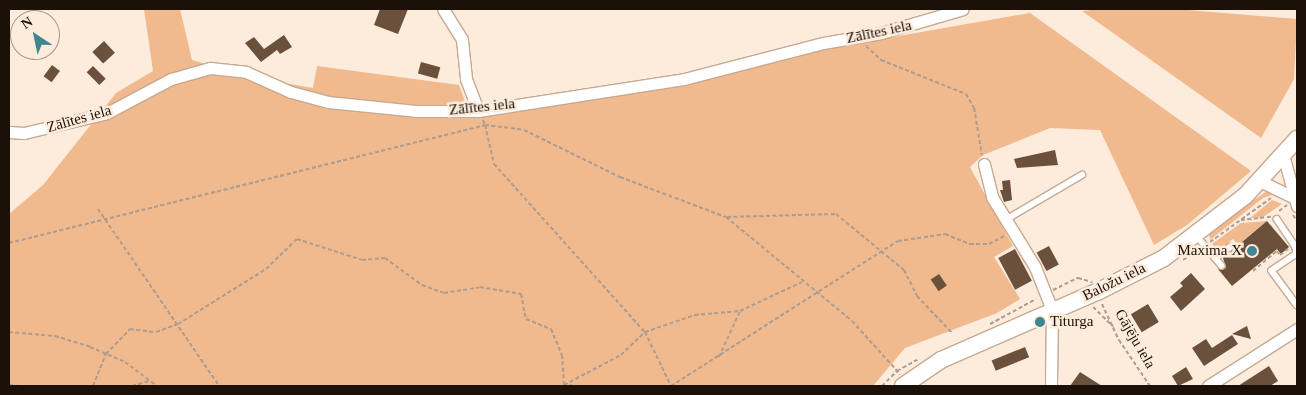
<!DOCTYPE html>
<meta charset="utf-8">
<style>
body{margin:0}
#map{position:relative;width:1306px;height:395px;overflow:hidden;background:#fdebdc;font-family:"Times New Roman",serif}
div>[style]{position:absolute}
.green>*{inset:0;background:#f0b98e}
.building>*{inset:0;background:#6b513c;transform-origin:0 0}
.path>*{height:2px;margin-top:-1px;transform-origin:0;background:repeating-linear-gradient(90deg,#ad9d91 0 4px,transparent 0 6.5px)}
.roads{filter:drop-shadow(1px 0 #c6a991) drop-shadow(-1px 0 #c6a991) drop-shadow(0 1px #c6a991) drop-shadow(0 -1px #c6a991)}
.lane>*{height:5.5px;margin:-2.75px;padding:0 2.75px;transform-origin:2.75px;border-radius:2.75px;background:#fff}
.street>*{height:11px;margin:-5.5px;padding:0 5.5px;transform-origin:5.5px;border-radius:5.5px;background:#fff}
.secondary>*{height:16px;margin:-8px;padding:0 8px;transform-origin:8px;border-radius:8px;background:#fff}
.dots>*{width:14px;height:14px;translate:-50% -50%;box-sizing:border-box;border:2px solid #fdebdc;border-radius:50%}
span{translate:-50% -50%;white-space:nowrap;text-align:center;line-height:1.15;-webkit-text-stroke:5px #fdebdc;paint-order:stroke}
.street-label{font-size:15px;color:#1c1109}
.poi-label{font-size:15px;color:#1c1109}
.right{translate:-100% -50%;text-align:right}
.left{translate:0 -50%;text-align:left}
.frame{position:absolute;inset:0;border:10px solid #1c1109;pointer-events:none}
.north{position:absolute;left:10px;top:10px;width:50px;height:50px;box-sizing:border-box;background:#fdebdc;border:1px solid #a39488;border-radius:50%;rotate:326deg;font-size:14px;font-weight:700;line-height:20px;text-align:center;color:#1c1109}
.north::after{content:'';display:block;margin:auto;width:18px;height:22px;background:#3f868e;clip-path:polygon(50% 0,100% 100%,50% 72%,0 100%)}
</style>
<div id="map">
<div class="green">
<div style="clip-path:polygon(144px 9px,180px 9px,192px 60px,256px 78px,313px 88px,317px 66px,459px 85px,471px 118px,641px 92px,785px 56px,1030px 13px,1251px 171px,1187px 225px,1154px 245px,1100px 130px,1050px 128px,983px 155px,970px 167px,1013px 246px,994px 257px,1020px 299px,997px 313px,905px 348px,873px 386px,9px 386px,9px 214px,43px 185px,116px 93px,153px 71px)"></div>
<div style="clip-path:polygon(1102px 9px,1175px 9px,1297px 19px,1294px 79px,1261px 138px,1082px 11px)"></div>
<div style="clip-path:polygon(1267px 191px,1280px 195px,1287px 201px,1272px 195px,1263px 198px,1210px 240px,1209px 232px)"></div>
<div style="clip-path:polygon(1272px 200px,1282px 204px,1263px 217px,1250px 218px)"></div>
<div style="clip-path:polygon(1267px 221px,1238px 245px,1233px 239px,1218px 251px,1212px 244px,1241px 223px)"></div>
</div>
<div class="building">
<div style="clip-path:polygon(380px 9px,408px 9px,398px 34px,374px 25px)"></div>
<div style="clip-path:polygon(284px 35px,292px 47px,280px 54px,277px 50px,261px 62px,245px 43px,254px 37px,264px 49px)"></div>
<div style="left:104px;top:41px;width:16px;height:16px;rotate:47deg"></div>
<div style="left:421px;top:62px;width:20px;height:12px;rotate:15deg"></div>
<div style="left:52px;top:65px;width:10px;height:14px;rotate:37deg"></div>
<div style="left:93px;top:66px;width:18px;height:9px;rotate:45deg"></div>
<div style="clip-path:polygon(1055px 150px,1058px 165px,1017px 168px,1014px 159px)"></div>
<div style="clip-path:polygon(1010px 180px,1012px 200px,1004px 202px,1000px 190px,1003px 190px,1002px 181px)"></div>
<div style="clip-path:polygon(1267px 221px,1289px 247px,1281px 254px,1277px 249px,1232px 286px,1218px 269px,1226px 268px,1223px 258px)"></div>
<div style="left:1049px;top:246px;width:21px;height:14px;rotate:62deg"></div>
<div style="left:1015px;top:249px;width:36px;height:19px;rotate:62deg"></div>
<div style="clip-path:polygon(1191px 273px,1205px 289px,1181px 311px,1170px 297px,1183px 286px,1180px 283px)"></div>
<div style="left:939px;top:274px;width:14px;height:10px;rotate:56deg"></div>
<div style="left:1148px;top:304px;width:21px;height:20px;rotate:59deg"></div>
<div style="clip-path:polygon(1247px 326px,1251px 339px,1232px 334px)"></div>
<div style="clip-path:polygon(1232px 335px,1238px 344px,1204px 366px,1192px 348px,1206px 339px,1212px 348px)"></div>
<div style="left:1025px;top:347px;width:11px;height:36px;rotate:68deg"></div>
<div style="clip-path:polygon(1269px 366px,1278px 381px,1270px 386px,1238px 386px)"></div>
<div style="clip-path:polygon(1186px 367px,1193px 379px,1178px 386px,1172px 376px)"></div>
<div style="clip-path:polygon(1080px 372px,1102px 386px,1070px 386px)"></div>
</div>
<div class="path">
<div style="left:866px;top:46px;width:21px;rotate:43deg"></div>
<div style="left:881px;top:60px;width:92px;rotate:21.8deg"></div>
<div style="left:966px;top:94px;width:16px;rotate:60deg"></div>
<div style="left:974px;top:108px;width:48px;rotate:80.3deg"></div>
<div style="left:483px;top:120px;width:5px;rotate:68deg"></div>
<div style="left:485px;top:125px;width:39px;rotate:7deg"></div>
<div style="left:524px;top:130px;width:107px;rotate:26.1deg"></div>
<div style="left:620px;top:177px;width:113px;rotate:20.7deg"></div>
<div style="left:726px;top:217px;width:163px;rotate:39.5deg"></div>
<div style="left:852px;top:321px;width:72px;rotate:47.8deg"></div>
<div style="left:98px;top:209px;width:214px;rotate:55.6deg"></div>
<div style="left:1279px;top:211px;width:10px;rotate:-37deg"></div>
<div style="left:1293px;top:215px;width:7px;rotate:56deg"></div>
<div style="left:727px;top:217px;width:109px;rotate:-1.6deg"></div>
<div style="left:836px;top:214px;width:88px;rotate:39.5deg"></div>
<div style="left:904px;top:270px;width:29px;rotate:63deg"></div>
<div style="left:917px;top:296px;width:51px;rotate:46.6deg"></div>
<div style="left:1241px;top:220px;width:30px;rotate:-6deg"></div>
<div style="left:1210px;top:242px;width:75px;rotate:-35.8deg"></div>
<div style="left:9px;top:243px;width:490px;rotate:-13.9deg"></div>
<div style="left:485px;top:125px;width:40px;rotate:77deg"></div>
<div style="left:494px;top:164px;width:226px;rotate:48.1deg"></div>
<div style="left:645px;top:332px;width:60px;rotate:64.3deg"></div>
<div style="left:1183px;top:260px;width:20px;rotate:-33deg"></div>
<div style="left:1253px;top:271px;width:31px;rotate:-40deg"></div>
<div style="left:1277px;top:251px;width:5px;rotate:53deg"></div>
<div style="left:1280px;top:255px;width:11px;rotate:-38deg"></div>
<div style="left:1053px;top:290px;width:28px;rotate:-26deg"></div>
<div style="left:1078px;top:278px;width:15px;rotate:16deg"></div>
<div style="left:1102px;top:304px;width:40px;rotate:65deg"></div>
<div style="left:1119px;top:340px;width:55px;rotate:56deg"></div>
<div style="left:1093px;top:307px;width:28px;rotate:44deg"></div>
<div style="left:990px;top:324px;width:52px;rotate:-28.5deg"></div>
<div style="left:9px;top:332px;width:46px;rotate:5deg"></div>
<div style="left:55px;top:336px;width:37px;rotate:17deg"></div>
<div style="left:90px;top:347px;width:38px;rotate:23deg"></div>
<div style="left:125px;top:362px;width:40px;rotate:37deg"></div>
<div style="left:719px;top:357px;width:51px;rotate:-65.5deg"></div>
<div style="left:9px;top:385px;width:10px;rotate:6deg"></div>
<div style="left:93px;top:386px;width:35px;rotate:-68deg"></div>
<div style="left:106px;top:354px;width:35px;rotate:-46deg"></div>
<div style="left:130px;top:329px;width:26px;rotate:7deg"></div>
<div style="left:156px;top:332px;width:23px;rotate:-20deg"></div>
<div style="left:178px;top:324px;width:104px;rotate:-32deg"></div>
<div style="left:266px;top:269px;width:43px;rotate:-44.1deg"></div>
<div style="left:297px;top:239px;width:68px;rotate:17.9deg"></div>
<div style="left:362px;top:260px;width:23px;rotate:-5deg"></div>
<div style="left:385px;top:258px;width:46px;rotate:36.1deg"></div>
<div style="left:422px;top:285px;width:23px;rotate:20deg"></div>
<div style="left:444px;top:293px;width:36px;rotate:-9deg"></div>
<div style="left:480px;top:287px;width:42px;rotate:9.7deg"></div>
<div style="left:521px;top:294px;width:25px;rotate:79deg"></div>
<div style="left:526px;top:319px;width:27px;rotate:22deg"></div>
<div style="left:551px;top:329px;width:28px;rotate:67deg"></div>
<div style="left:562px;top:355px;width:31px;rotate:86deg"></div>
<div style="left:132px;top:386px;width:18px;rotate:-16deg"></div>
<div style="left:579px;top:386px;width:15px;rotate:-176deg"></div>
<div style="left:564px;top:385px;width:64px;rotate:-27.8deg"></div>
<div style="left:621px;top:355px;width:33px;rotate:-44deg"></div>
<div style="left:645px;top:332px;width:53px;rotate:-18.8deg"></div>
<div style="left:695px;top:315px;width:45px;rotate:-5.1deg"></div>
<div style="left:740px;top:311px;width:68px;rotate:-25.1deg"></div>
<div style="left:671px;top:386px;width:269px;rotate:-32.6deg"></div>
<div style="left:898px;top:241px;width:48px;rotate:-8.5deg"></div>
<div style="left:945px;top:234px;width:27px;rotate:22deg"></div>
<div style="left:970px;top:244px;width:19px"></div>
<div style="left:989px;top:244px;width:17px;rotate:-28deg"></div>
<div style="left:882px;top:386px;width:21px;rotate:-45deg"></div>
<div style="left:897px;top:371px;width:26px;rotate:-29deg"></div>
</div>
<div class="roads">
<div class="lane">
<div style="left:1007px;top:219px;width:87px;rotate:-30.4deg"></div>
<div style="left:1277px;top:219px;width:34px;rotate:56deg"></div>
<div style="left:1296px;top:247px;width:8px;rotate:83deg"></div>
<div style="left:1196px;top:235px;width:40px;rotate:50deg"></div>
<div style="left:1297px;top:254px;width:30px;rotate:146deg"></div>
<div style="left:1272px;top:271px;width:42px;rotate:53.7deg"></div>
<div style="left:1215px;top:258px;width:19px;rotate:-36deg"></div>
</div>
<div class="street">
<div style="left:443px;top:9px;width:36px;rotate:58deg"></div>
<div style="left:462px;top:40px;width:39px;rotate:84deg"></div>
<div style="left:466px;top:79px;width:34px;rotate:69deg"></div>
<div style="left:9px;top:132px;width:15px;rotate:4deg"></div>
<div style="left:24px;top:133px;width:85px;rotate:-13.5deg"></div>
<div style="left:107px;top:113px;width:72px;rotate:-28deg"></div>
<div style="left:171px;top:79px;width:41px;rotate:-15.8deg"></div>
<div style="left:210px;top:68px;width:36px;rotate:6deg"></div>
<div style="left:246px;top:72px;width:49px;rotate:24deg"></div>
<div style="left:291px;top:92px;width:38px;rotate:15deg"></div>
<div style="left:328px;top:102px;width:88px;rotate:5.8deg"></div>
<div style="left:416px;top:111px;width:62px"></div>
<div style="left:478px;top:111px;width:208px;rotate:-8.8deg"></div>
<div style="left:684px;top:79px;width:144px;rotate:-14.5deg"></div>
<div style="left:823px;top:43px;width:59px;rotate:-9.8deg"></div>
<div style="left:881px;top:33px;width:85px;rotate:-16.3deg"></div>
<div style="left:1284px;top:158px;width:50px;rotate:74.8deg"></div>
<div style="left:984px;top:164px;width:34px;rotate:76deg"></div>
<div style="left:992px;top:197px;width:82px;rotate:58.4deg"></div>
<div style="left:1035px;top:267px;width:46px;rotate:68.4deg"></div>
<div style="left:1052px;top:310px;width:76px;rotate:90.8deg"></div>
<div style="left:1260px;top:181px;width:37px;rotate:26deg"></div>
<div style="left:1208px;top:386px;width:106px;rotate:-32.6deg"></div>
</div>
<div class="secondary">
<div style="left:903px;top:386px;width:46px;rotate:-34.4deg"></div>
<div style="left:941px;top:360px;width:170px;rotate:-23.6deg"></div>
<div style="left:1097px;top:292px;width:75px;rotate:-26.9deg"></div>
<div style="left:1164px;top:258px;width:103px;rotate:-37.5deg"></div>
<div style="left:1246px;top:195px;width:76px;rotate:-47.7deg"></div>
</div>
</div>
<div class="dots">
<div style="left:1252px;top:251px;background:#3f868e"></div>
<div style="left:1040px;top:322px;background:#3f868e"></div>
</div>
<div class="street-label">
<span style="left:879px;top:32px;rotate:-12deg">Zālītes iela</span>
<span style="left:482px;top:107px;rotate:-6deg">Zālītes iela</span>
<span style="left:79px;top:119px;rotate:-16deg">Zālītes iela</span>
<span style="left:1114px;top:282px;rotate:-26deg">Baložu iela</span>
<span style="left:1135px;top:339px;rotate:60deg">Gājēju iela</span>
</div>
<div class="poi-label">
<span class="right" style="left:1242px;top:251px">Maxima X</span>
<span class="left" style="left:1050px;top:322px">Titurga</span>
</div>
<div class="frame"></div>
<div class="north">N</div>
</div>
